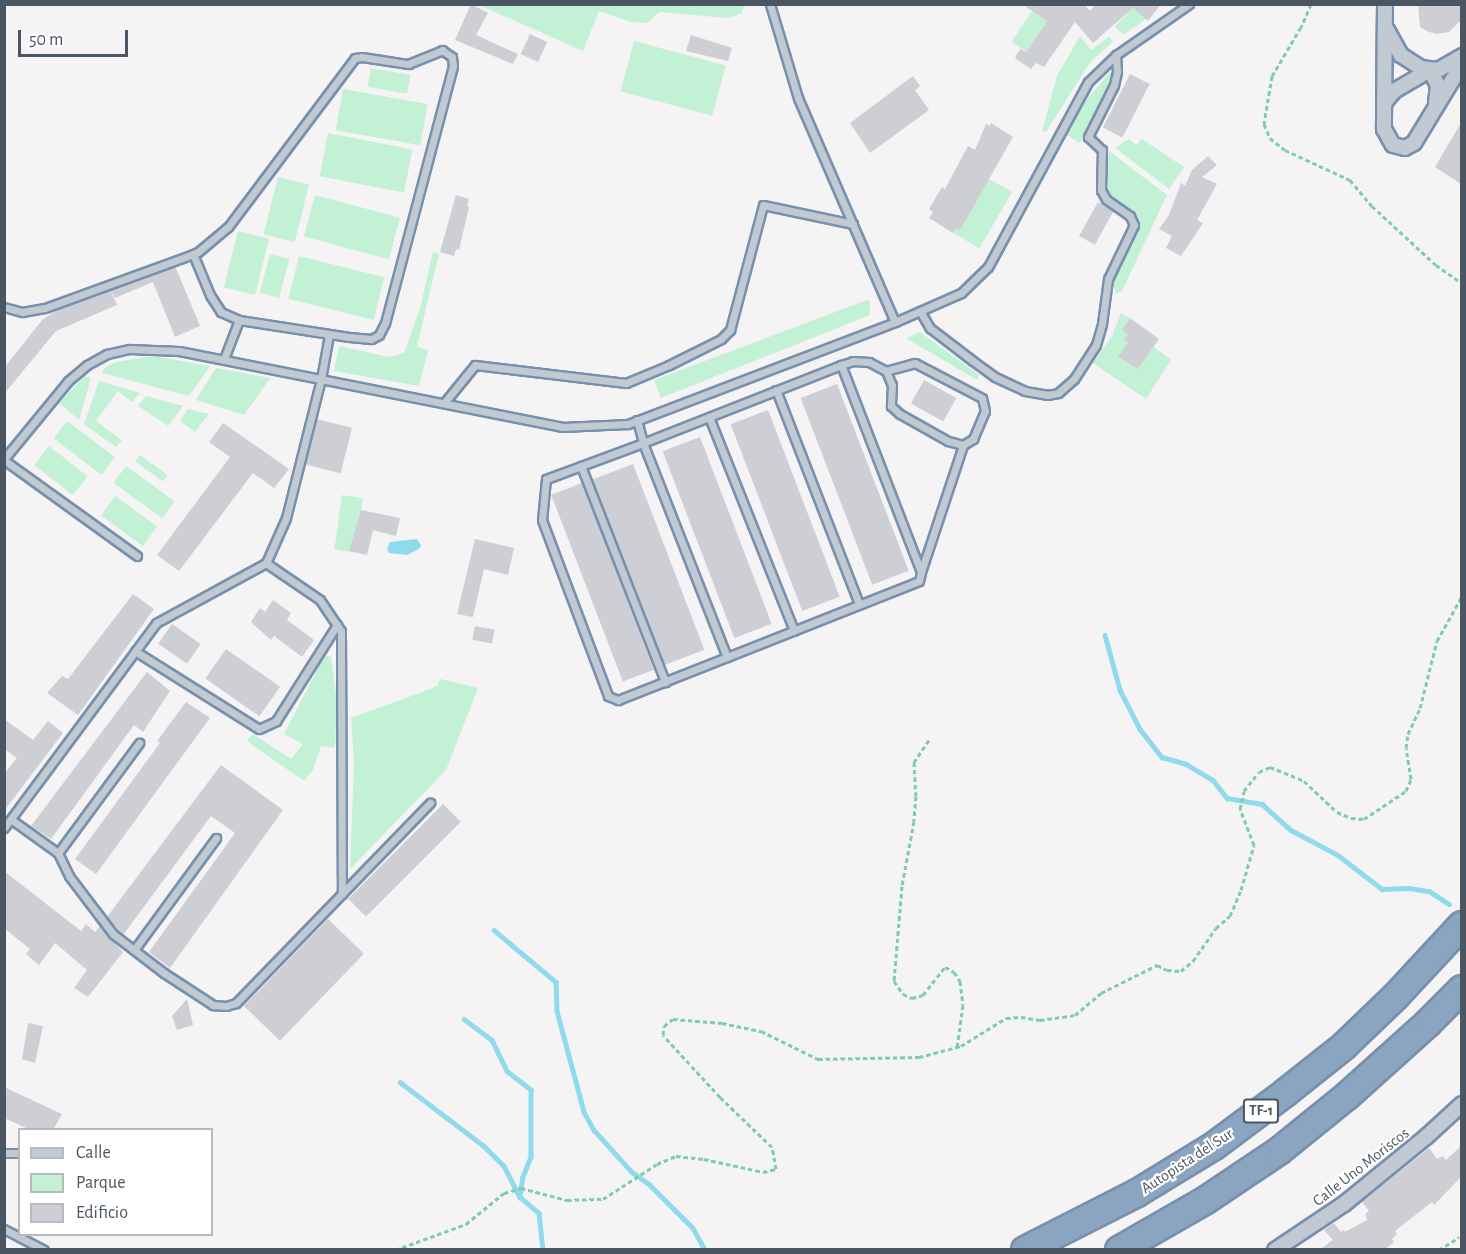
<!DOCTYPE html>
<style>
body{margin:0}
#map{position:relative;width:1466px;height:1254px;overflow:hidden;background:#f5f3f3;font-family:"Alegreya Sans",sans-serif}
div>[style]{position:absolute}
.green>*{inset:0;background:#c3f1d5;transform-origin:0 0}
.water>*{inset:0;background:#90daee}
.stream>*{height:4.5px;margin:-2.25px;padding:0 2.25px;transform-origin:2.25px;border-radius:2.25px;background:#90daee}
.building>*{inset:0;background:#cdcfd5;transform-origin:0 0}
.path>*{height:3px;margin-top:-1.5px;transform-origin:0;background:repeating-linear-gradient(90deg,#7ad0a6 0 4.5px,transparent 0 7.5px)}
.roads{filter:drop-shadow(2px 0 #7690ad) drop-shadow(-2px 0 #7690ad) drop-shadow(0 2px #7690ad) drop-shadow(0 -2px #7690ad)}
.service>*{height:7px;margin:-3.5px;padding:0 3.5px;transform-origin:3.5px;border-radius:3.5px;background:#c1cad2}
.minor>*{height:14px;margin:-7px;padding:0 7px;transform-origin:7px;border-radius:7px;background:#c1cad2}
.motorway>*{height:26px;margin:-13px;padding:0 13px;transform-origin:13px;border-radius:13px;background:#8ba5c1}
span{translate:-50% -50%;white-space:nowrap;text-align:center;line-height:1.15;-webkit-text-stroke:4.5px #fff;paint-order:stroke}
.shield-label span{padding:2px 4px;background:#fff;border:2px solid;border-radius:4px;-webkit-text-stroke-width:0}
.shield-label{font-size:15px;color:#4a5661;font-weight:700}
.street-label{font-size:16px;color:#4a5661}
.frame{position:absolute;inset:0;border:6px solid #4a5661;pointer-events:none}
.legend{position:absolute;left:18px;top:1128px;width:195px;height:108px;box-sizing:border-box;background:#fff;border:2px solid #b7bbc0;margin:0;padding:8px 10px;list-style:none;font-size:18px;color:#4a5661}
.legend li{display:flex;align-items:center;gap:12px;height:30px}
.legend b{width:30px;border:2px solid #b7bbc0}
.scale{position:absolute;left:18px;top:30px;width:110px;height:27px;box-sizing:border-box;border:3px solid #4a5661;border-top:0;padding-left:8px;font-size:18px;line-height:21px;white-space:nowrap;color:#4a5661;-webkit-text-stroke:4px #fff;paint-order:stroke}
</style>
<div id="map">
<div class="green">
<div style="clip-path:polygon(744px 4px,742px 13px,727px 18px,659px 12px,647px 23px,631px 22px,599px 11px,583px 51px,479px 5px)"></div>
<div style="clip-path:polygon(1133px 8px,1146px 19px,1123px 35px,1115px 26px)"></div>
<div style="left:1032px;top:11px;width:18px;height:37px;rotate:34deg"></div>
<div style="clip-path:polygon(1080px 36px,1091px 50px,1109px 37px,1113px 42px,1091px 61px,1046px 132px,1042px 131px,1057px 76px)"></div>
<div style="left:634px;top:41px;width:95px;height:52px;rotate:15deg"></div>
<div style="left:371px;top:68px;width:40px;height:19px;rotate:10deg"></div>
<div style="clip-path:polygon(1110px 72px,1112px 73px,1107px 89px,1080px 143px,1065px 134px,1084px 103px)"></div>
<div style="left:343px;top:89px;width:86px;height:42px;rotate:10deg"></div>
<div style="left:328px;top:133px;width:86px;height:44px;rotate:11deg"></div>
<div style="clip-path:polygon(1129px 139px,1136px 145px,1142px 139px,1184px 167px,1169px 189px,1115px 148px)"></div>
<div style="clip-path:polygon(1109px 151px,1167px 195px,1122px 291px,1116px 294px,1113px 284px,1141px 222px,1135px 212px,1109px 195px,1104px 188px)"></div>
<div style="left:278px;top:177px;width:32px;height:59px;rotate:14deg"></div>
<div style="left:986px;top:177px;width:30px;height:65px;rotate:30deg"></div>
<div style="left:315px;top:195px;width:88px;height:43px;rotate:15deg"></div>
<div style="left:238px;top:231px;width:32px;height:58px;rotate:14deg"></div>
<div style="clip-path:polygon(433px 252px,439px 254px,417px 346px,428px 351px,419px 386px,334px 371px,339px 346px,389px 357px,404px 353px,420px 308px)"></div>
<div style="left:270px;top:254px;width:20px;height:40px;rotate:15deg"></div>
<div style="left:299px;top:256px;width:88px;height:44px;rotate:14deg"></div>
<div style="clip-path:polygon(867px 300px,870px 301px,870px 315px,661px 398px,654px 380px)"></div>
<div style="clip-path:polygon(1121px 313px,1130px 318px,1122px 330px,1128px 335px,1125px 340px,1128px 343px,1119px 358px,1138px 369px,1149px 350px,1154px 347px,1171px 360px,1146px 399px,1093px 363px,1112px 336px)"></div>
<div style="clip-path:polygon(920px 332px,979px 375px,977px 380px,906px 338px)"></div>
<div style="clip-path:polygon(153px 356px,210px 366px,189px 396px,102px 373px,104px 368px,116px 362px)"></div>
<div style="clip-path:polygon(216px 368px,270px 378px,244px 415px,196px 400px)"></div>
<div style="clip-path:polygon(85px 376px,91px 378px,79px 420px,59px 403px)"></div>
<div style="clip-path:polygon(99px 381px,140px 393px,132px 402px,118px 391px,96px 421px,122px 440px,116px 447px,84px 424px)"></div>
<div style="clip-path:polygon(146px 396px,183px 406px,168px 426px,138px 406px)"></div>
<div style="clip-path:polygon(188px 409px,209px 414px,195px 432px,180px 421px)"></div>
<div style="left:67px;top:421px;width:60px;height:22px;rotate:37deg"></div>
<div style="left:49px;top:446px;width:49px;height:24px;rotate:38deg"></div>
<div style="left:140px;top:455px;width:34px;height:8px;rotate:36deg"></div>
<div style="left:126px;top:466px;width:60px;height:21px;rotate:36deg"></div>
<div style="left:342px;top:495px;width:21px;height:55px;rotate:8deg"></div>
<div style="left:115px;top:496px;width:52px;height:24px;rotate:36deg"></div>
<div style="clip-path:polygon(325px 655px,331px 657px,337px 701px,335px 748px,321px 746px,313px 770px,304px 781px,247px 741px,253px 734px,291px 759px,303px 744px,284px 734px)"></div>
<div style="clip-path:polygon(440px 679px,478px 688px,446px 770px,350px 869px,354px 762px,351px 718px,425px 691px,437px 686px)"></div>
</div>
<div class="water">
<div style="clip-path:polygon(417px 539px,421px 545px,419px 549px,407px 555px,389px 553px,387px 549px,390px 542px)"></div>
</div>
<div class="stream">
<div style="left:1105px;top:635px;width:57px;rotate:74.7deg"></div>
<div style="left:1120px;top:690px;width:44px;rotate:62.9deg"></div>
<div style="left:1140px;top:729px;width:36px;rotate:52deg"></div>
<div style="left:1162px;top:757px;width:25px;rotate:16deg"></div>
<div style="left:1186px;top:764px;width:31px;rotate:31deg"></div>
<div style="left:1213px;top:780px;width:23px;rotate:52deg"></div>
<div style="left:1227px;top:798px;width:36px;rotate:10deg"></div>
<div style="left:1262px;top:804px;width:39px;rotate:42deg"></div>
<div style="left:1291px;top:830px;width:53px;rotate:28deg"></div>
<div style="left:1338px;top:855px;width:56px;rotate:37.7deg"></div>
<div style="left:1382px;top:889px;width:27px;rotate:-2deg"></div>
<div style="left:1409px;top:888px;width:20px;rotate:9deg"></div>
<div style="left:1429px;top:891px;width:24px;rotate:33deg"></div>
<div style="left:494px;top:930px;width:81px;rotate:40deg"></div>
<div style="left:556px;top:982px;width:29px;rotate:88deg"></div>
<div style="left:557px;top:1011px;width:105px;rotate:75deg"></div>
<div style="left:584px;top:1112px;width:21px;rotate:61deg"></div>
<div style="left:594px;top:1130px;width:57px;rotate:47.9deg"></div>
<div style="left:632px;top:1172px;width:21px;rotate:35deg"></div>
<div style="left:649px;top:1184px;width:62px;rotate:45deg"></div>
<div style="left:693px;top:1228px;width:25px;rotate:61deg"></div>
<div style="left:464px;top:1019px;width:35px;rotate:37deg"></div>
<div style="left:492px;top:1040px;width:34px;rotate:64deg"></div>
<div style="left:507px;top:1071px;width:31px;rotate:38deg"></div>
<div style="left:531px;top:1090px;width:67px;rotate:90deg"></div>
<div style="left:531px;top:1157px;width:22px;rotate:112deg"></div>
<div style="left:523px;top:1177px;width:20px;rotate:99deg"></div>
<div style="left:400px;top:1082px;width:106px;rotate:37.3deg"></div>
<div style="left:484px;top:1146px;width:28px;rotate:45deg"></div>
<div style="left:504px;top:1166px;width:35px;rotate:63deg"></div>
<div style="left:520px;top:1197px;width:25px;rotate:40deg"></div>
<div style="left:539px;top:1213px;width:37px;rotate:84deg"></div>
</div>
<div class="building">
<div style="clip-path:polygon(471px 4px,488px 13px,476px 35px,518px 54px,513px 64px,455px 40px)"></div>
<div style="clip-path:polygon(1022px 4px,1084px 4px,1090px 11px,1096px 4px,1161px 4px,1148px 21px,1133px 8px,1093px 43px,1075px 22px,1044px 67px,1036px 63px,1031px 69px,1015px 58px,1020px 49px,1026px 52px,1047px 21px)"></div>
<div style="clip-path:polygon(1418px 4px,1461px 4px,1461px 20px,1449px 32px,1437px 34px,1429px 32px,1420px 27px)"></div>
<div style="left:530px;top:34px;width:19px;height:22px;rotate:25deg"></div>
<div style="clip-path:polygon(691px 35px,732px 48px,728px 61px,686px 51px)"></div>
<div style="left:1130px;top:74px;width:22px;height:60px;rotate:27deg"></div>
<div style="clip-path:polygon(913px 76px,920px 86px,915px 90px,929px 110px,870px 153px,850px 123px)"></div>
<div style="clip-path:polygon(991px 123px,1013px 137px,960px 230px,957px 228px,953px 233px,929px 218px,933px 212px,929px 209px,942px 187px,945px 189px,968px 146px,975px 150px,986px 124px,989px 126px)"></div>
<div style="clip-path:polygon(1461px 123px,1461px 184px,1435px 167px)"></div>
<div style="clip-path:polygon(1208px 156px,1217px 165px,1202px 177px,1217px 184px,1197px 220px,1203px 223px,1181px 256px,1166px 248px,1172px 236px,1159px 229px,1169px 215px,1181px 183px,1185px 186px,1192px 170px)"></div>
<div style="clip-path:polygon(456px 195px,469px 199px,467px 206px,469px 207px,459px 250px,456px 249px,454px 256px,440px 252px)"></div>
<div style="left:1098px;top:202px;width:18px;height:39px;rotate:29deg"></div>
<div style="clip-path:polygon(175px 266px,200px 326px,175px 337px,153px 282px,115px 298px,110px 290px)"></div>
<div style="clip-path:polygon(110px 290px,117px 305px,56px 331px,4px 394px,4px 368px,43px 319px,58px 310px)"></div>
<div style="clip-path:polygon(1130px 318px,1159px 339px,1138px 369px,1118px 357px,1128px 343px,1124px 340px,1128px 335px,1122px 330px)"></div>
<div style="left:924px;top:380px;width:37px;height:27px;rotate:29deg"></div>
<div style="left:837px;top:384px;width:200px;height:39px;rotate:69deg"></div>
<div style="left:768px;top:410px;width:200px;height:40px;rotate:69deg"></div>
<div style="left:317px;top:419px;width:36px;height:47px;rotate:14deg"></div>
<div style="clip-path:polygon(223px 423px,289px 469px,274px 488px,253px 473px,179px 571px,157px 555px,230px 457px,209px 442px)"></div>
<div style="left:700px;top:437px;width:200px;height:40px;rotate:69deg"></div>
<div style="left:633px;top:464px;width:199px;height:44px;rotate:69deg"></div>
<div style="left:582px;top:483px;width:200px;height:33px;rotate:69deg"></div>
<div style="clip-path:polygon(361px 510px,400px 518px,396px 536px,373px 530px,367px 555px,349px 551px)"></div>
<div style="clip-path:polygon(475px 539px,514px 548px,508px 575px,484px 569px,473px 617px,457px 614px)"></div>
<div style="clip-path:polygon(133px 594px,154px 609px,78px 715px,47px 693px,62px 676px,68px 679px)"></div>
<div style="clip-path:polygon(273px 600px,291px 613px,287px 620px,314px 640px,302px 657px,274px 636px,271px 640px,251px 622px,260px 608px,265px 612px)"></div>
<div style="left:172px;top:624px;width:35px;height:24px;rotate:35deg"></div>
<div style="left:475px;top:626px;width:20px;height:14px;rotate:11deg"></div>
<div style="left:226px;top:649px;width:66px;height:36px;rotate:35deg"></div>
<div style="clip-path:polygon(147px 672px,170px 691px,143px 732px,134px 725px,51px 839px,31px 826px)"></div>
<div style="clip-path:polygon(186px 702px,210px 718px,96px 874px,75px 859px,160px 743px,157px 741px)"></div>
<div style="clip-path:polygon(4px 719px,33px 740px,48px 721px,63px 733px,4px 811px,4px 774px,17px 758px,4px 749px)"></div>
<div style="clip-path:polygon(221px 765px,283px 810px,170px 968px,149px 952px,235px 833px,211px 816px,123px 935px,107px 917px)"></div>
<div style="left:443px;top:804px;width:25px;height:134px;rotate:45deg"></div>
<div style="clip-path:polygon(4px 871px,81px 931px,86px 924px,95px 932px,100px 926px,123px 952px,88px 997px,74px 988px,87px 970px,55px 943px,39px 965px,26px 954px,30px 949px,4px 928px)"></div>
<div style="left:328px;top:919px;width:50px;height:121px;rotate:44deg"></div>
<div style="clip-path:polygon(187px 999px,193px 1025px,177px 1030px,172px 1016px)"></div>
<div style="clip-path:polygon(28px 1023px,43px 1026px,35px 1063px,22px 1059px)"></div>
<div style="clip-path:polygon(4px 1087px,62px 1114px,53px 1130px,31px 1130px,4px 1118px)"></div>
<div style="clip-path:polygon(1461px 1146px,1461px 1177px,1434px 1205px,1432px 1202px,1395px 1231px,1397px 1234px,1392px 1239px,1394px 1242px,1384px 1250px,1319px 1250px,1333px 1240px,1324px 1230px,1334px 1223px,1341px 1232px,1344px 1230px,1345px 1232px,1367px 1220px,1365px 1214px,1369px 1211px,1362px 1202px,1429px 1148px,1437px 1159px,1443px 1156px,1446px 1160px)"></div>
</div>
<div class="path">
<div style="left:1311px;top:4px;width:25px;rotate:113deg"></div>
<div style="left:1301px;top:27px;width:57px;rotate:120.6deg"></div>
<div style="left:1272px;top:76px;width:49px;rotate:99.5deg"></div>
<div style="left:1264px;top:124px;width:15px;rotate:67deg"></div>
<div style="left:1270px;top:138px;width:19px;rotate:39deg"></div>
<div style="left:1285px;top:150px;width:72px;rotate:24.8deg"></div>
<div style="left:1350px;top:180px;width:34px;rotate:50deg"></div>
<div style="left:1372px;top:206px;width:87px;rotate:42.7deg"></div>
<div style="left:1436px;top:265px;width:32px;rotate:35deg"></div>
<div style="left:929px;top:740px;width:27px;rotate:124deg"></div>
<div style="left:914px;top:762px;width:34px;rotate:87deg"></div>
<div style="left:916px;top:796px;width:25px;rotate:95deg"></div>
<div style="left:914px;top:821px;width:66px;rotate:100.5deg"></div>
<div style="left:902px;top:886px;width:95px;rotate:94.8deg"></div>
<div style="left:894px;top:981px;width:16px;rotate:55deg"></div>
<div style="left:903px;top:994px;width:10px;rotate:24deg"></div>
<div style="left:912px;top:998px;width:11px;rotate:-15deg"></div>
<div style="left:923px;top:995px;width:36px;rotate:-52deg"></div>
<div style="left:945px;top:967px;width:10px;rotate:29deg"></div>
<div style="left:954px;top:972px;width:11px;rotate:56deg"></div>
<div style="left:960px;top:981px;width:24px;rotate:83deg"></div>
<div style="left:963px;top:1005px;width:43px;rotate:97.9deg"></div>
<div style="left:395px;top:1250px;width:76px;rotate:-20.1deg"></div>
<div style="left:466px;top:1224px;width:49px;rotate:-39.2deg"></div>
<div style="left:504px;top:1193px;width:18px;rotate:-16deg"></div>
<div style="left:521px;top:1188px;width:48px;rotate:14.6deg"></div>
<div style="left:567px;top:1200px;width:36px;rotate:-2deg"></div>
<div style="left:603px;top:1199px;width:64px;rotate:-32.9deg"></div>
<div style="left:657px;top:1164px;width:21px;rotate:-23deg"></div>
<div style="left:676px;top:1156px;width:28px;rotate:6deg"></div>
<div style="left:704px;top:1159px;width:60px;rotate:12.4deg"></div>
<div style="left:763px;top:1172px;width:13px;rotate:-13deg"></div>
<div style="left:776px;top:1169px;width:22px;rotate:-100deg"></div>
<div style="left:772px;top:1147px;width:72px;rotate:-136.1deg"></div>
<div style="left:720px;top:1097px;width:84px;rotate:-132.6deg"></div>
<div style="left:663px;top:1035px;width:9px;rotate:-84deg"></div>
<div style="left:664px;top:1026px;width:11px;rotate:-38deg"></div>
<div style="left:673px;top:1019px;width:49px;rotate:4.7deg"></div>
<div style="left:722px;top:1023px;width:40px;rotate:12deg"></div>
<div style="left:761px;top:1031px;width:64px;rotate:26.2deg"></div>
<div style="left:818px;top:1059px;width:101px;rotate:-1.1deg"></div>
<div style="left:919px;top:1057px;width:43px;rotate:-14.7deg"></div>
<div style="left:961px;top:1046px;width:53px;rotate:-31.9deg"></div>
<div style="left:1006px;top:1018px;width:15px;rotate:-4deg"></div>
<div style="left:1021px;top:1017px;width:19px;rotate:9deg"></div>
<div style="left:1040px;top:1020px;width:35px;rotate:-8deg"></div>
<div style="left:1075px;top:1015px;width:34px;rotate:-40deg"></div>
<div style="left:1101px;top:993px;width:63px;rotate:-26.6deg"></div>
<div style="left:1157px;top:965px;width:11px;rotate:27deg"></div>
<div style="left:1167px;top:970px;width:14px;rotate:4deg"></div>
<div style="left:1181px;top:971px;width:16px;rotate:-40deg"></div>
<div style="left:1193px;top:961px;width:40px;rotate:-55.1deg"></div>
<div style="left:1216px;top:928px;width:18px;rotate:-41deg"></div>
<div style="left:1230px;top:916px;width:28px;rotate:-67deg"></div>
<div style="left:1241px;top:890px;width:47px;rotate:-73.9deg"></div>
<div style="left:1254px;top:845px;width:39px;rotate:-111deg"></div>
<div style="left:1240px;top:809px;width:18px;rotate:-77deg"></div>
<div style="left:1244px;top:791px;width:24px;rotate:-52deg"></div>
<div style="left:1259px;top:772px;width:12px;rotate:-24deg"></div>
<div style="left:1270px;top:767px;width:37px;rotate:22deg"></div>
<div style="left:1304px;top:781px;width:45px;rotate:43.2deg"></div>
<div style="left:1337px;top:812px;width:15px;rotate:23deg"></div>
<div style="left:1351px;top:818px;width:13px;rotate:4deg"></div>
<div style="left:1364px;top:819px;width:50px;rotate:-33.7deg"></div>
<div style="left:1406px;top:791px;width:13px;rotate:-67deg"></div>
<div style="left:1411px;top:779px;width:31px;rotate:-99deg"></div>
<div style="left:1406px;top:748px;width:14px;rotate:-82deg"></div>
<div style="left:1408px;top:734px;width:29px;rotate:-65deg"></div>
<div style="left:1420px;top:708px;width:69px;rotate:-75.8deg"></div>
<div style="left:1437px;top:641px;width:51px;rotate:-60.9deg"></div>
<div style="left:1439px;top:1250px;width:24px;rotate:-33deg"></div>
</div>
<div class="roads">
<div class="service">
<div style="left:770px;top:4px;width:98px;rotate:73.4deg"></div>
<div style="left:798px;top:98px;width:244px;rotate:66.6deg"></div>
<div style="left:4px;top:307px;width:19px;rotate:16deg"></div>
<div style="left:22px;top:312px;width:23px;rotate:-10deg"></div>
<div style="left:45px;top:308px;width:158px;rotate:-20deg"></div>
<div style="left:193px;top:254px;width:5px;rotate:-22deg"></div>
<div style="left:198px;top:252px;width:39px;rotate:-40deg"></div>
<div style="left:228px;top:227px;width:211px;rotate:-53.1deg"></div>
<div style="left:355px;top:58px;width:7px;rotate:-8deg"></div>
<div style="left:362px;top:57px;width:47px;rotate:8.7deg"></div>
<div style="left:408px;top:64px;width:37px;rotate:-22deg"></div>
<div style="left:442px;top:50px;width:12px;rotate:35deg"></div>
<div style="left:452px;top:57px;width:9px;rotate:84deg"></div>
<div style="left:453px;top:66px;width:266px;rotate:104.8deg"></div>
<div style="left:385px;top:323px;width:13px;rotate:117deg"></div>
<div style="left:379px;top:335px;width:9px;rotate:153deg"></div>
<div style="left:371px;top:339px;width:22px;rotate:-175deg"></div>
<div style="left:349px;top:337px;width:111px;rotate:-171.2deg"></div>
<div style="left:239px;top:320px;width:20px;rotate:-156deg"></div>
<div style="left:221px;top:312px;width:20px;rotate:-123deg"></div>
<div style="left:210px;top:295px;width:44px;rotate:-112.5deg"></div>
<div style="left:920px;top:311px;width:20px;rotate:60deg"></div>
<div style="left:930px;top:328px;width:54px;rotate:37.5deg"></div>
<div style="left:973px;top:361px;width:27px;rotate:36deg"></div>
<div style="left:995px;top:377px;width:33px;rotate:25deg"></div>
<div style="left:1025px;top:391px;width:22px;rotate:10deg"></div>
<div style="left:1047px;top:395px;width:11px;rotate:-10deg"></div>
<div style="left:1058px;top:393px;width:21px;rotate:-41deg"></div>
<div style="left:1074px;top:379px;width:40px;rotate:-57.1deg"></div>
<div style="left:1096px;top:345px;width:22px;rotate:-74deg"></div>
<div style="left:1102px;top:324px;width:45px;rotate:-82.4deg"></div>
<div style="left:1108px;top:279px;width:60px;rotate:-64.3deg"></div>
<div style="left:1134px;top:225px;width:10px;rotate:-114deg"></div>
<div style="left:1130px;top:216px;width:29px;rotate:-145deg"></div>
<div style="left:1106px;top:199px;width:10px;rotate:-119deg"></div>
<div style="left:1101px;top:190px;width:40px;rotate:-88.6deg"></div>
<div style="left:1102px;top:150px;width:19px;rotate:-137deg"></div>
<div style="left:1088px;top:137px;width:58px;rotate:-63.4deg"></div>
<div style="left:1114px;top:85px;width:13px;rotate:-77deg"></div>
<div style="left:1117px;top:72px;width:17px;rotate:-93deg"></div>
<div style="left:224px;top:359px;width:42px;rotate:-69deg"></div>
<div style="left:841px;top:365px;width:13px;rotate:-18deg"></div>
<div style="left:853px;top:361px;width:16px;rotate:4deg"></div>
<div style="left:869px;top:362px;width:19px;rotate:28deg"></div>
<div style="left:886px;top:371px;width:15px;rotate:67deg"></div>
<div style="left:892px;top:385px;width:21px;rotate:93deg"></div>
<div style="left:891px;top:406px;width:12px;rotate:42deg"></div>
<div style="left:900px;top:414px;width:55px;rotate:29.4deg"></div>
<div style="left:948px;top:441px;width:16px;rotate:15deg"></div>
<div style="left:963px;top:445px;width:12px;rotate:-31deg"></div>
<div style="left:973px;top:439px;width:30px;rotate:-67deg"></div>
<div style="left:985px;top:411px;width:13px;rotate:-103deg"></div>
<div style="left:982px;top:398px;width:76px;rotate:-152.4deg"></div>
<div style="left:915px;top:363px;width:30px;rotate:165deg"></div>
<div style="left:776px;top:390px;width:230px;rotate:68.8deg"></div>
<div style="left:444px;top:403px;width:49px;rotate:-50.8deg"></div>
<div style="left:475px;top:365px;width:152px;rotate:6.8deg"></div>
<div style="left:626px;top:383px;width:47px;rotate:-22.7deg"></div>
<div style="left:669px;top:365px;width:58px;rotate:-26.6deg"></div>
<div style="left:721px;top:339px;width:13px;rotate:-45deg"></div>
<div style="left:730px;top:330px;width:129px;rotate:-75.2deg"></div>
<div style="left:763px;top:205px;width:92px;rotate:11.9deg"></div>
<div style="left:709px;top:417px;width:230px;rotate:68.3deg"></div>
<div style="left:637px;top:420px;width:24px;rotate:75deg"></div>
<div style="left:643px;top:443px;width:230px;rotate:68.6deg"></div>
<div style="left:727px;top:657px;width:206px;rotate:-21.6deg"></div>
<div style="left:919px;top:581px;width:9px;rotate:-77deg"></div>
<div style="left:921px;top:572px;width:222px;rotate:-111.1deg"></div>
<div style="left:841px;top:365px;width:213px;rotate:158.5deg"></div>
<div style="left:643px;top:443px;width:103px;rotate:159.6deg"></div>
<div style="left:546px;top:479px;width:41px;rotate:95.6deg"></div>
<div style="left:542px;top:520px;width:188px;rotate:69.4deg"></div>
<div style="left:608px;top:696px;width:11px;rotate:22deg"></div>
<div style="left:618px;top:700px;width:117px;rotate:-21.5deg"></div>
<div style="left:4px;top:459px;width:101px;rotate:-50.6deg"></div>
<div style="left:68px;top:381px;width:25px;rotate:-40deg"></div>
<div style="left:87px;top:365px;width:23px;rotate:-29deg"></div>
<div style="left:107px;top:354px;width:23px;rotate:-13deg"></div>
<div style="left:129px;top:349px;width:50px;rotate:2.3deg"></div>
<div style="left:179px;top:351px;width:390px;rotate:11.2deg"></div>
<div style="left:562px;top:427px;width:66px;rotate:-2.6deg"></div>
<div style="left:628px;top:424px;width:286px;rotate:-20.9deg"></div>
<div style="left:895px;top:322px;width:72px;rotate:-23.7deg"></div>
<div style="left:961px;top:293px;width:37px;rotate:-44deg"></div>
<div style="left:988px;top:267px;width:210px;rotate:-61.6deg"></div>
<div style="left:1088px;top:82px;width:39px;rotate:-44deg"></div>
<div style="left:1116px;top:55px;width:89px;rotate:-34.9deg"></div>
<div style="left:4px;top:460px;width:164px;rotate:35.8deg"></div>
<div style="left:581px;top:466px;width:232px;rotate:68.7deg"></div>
<div style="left:266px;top:563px;width:65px;rotate:34.4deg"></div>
<div style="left:320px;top:600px;width:37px;rotate:56deg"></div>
<div style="left:341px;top:631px;width:263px;rotate:89.8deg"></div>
<div style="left:921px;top:572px;width:134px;rotate:-71.7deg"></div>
<div style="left:135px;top:651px;width:146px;rotate:32.2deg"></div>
<div style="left:259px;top:729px;width:19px;rotate:-25deg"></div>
<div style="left:276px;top:721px;width:114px;rotate:-57.6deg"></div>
<div style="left:12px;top:820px;width:57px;rotate:35.7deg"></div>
<div style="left:58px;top:853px;width:25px;rotate:64deg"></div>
<div style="left:69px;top:876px;width:73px;rotate:52.8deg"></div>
<div style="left:113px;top:934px;width:64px;rotate:37.4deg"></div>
<div style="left:164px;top:973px;width:59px;rotate:33.1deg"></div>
<div style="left:213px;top:1005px;width:13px;rotate:4deg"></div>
<div style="left:226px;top:1006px;width:10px;rotate:-17deg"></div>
<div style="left:236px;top:1003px;width:279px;rotate:-45.9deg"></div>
<div style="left:4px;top:828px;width:255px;rotate:-53.4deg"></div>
<div style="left:156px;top:623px;width:125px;rotate:-28.6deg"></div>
<div style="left:266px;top:563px;width:49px;rotate:-66deg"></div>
<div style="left:286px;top:518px;width:143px;rotate:-75.9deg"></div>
<div style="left:321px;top:379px;width:45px;rotate:-79.7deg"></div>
<div style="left:58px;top:853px;width:137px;rotate:-53.6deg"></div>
<div style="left:134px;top:950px;width:139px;rotate:-53.8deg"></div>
<div style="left:4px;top:1153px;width:16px"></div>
<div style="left:4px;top:1229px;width:45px;rotate:27.7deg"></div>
</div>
<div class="minor">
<div style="left:1385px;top:4px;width:125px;rotate:90.5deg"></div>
<div style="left:1384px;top:129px;width:18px;rotate:61deg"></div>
<div style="left:1393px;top:145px;width:12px;rotate:14deg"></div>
<div style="left:1405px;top:148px;width:10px;rotate:-29deg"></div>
<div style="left:1414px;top:143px;width:92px;rotate:-58.7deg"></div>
<div style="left:1387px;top:30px;width:29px;rotate:61deg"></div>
<div style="left:1401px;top:55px;width:24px;rotate:33deg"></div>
<div style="left:1421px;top:68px;width:17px;rotate:7deg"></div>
<div style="left:1438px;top:70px;width:28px;rotate:-30deg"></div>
<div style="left:1384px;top:103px;width:16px;rotate:-50deg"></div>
<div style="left:1394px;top:91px;width:42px;rotate:-30.3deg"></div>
<div style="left:1430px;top:70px;width:18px;rotate:63deg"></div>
<div style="left:1438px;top:86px;width:17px;rotate:97deg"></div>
<div style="left:1275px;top:1250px;width:83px;rotate:-33.7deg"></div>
<div style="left:1344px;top:1204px;width:106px;rotate:-39.3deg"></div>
<div style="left:1426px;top:1137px;width:49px;rotate:-42.5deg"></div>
</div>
<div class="motorway">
<div style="left:1025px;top:1250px;width:126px;rotate:-27deg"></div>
<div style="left:1137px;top:1193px;width:90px;rotate:-31.4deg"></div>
<div style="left:1214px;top:1146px;width:89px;rotate:-36.7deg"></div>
<div style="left:1285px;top:1093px;width:75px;rotate:-38.5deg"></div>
<div style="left:1344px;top:1046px;width:72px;rotate:-43.9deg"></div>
<div style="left:1396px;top:996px;width:97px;rotate:-47.1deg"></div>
<div style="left:1119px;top:1250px;width:100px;rotate:-29.9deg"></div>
<div style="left:1206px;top:1200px;width:88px;rotate:-33.9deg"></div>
<div style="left:1279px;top:1151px;width:87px;rotate:-39deg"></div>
<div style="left:1347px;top:1096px;width:109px;rotate:-42deg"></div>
<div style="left:1428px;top:1023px;width:48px;rotate:-45deg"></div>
</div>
</div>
<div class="shield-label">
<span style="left:1261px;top:1111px">TF-1</span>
</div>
<div class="street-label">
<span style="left:1187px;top:1161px;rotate:-33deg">Autopista del Sur</span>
<span style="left:1361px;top:1167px;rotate:-38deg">Calle Uno Moriscos</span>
</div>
<div class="frame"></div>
<ul class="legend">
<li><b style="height:8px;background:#c1cad2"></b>Calle</li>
<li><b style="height:16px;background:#c3f1d5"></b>Parque</li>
<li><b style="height:16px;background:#cdcfd5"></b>Edificio</li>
</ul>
<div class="scale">50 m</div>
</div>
